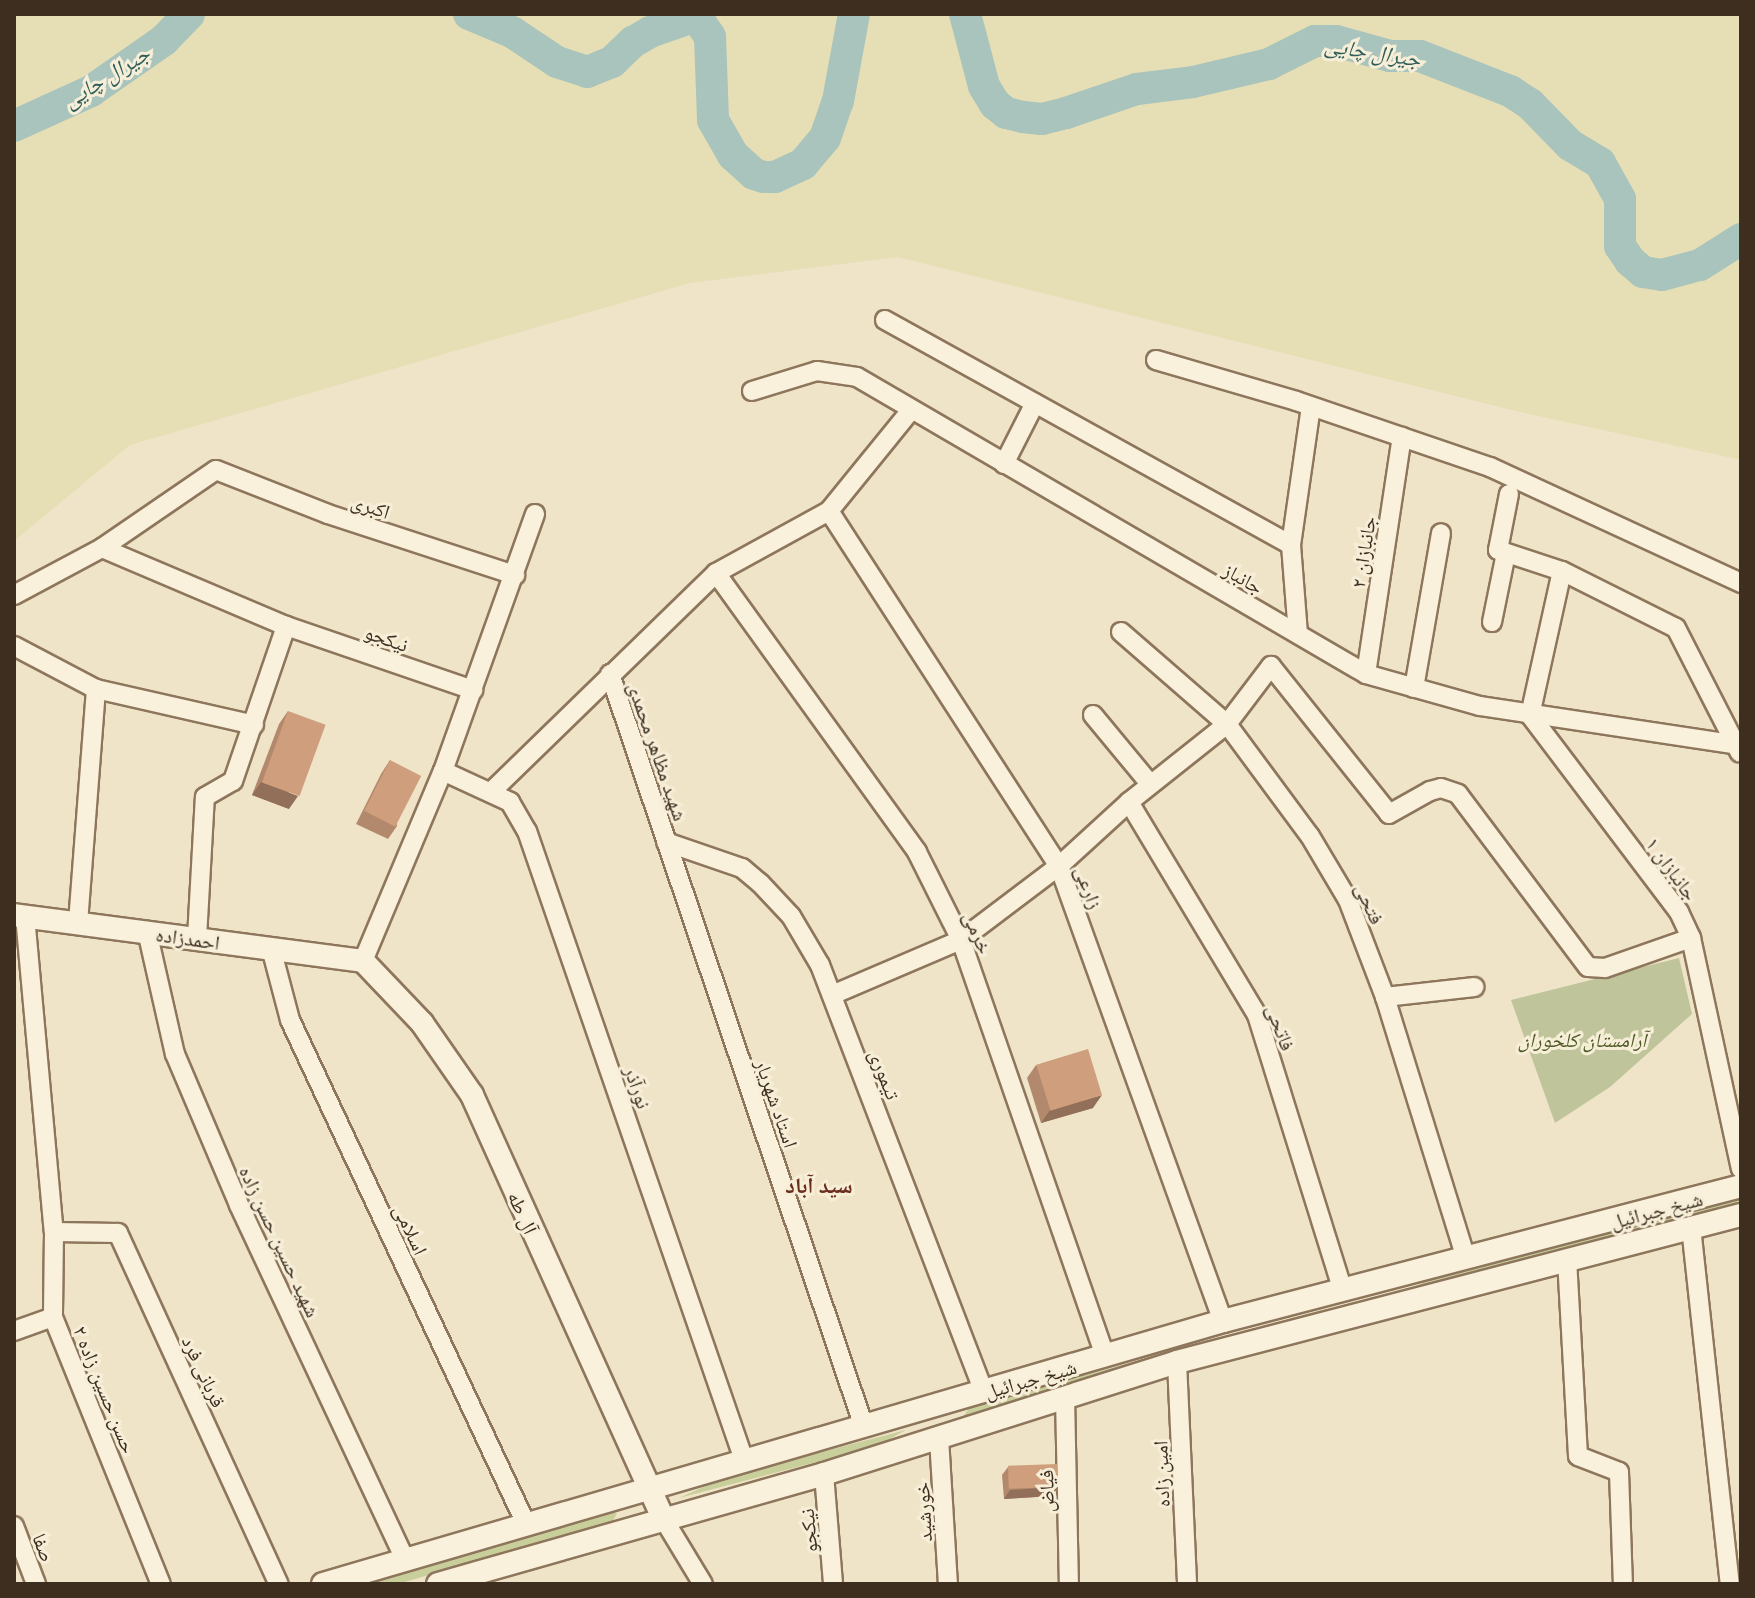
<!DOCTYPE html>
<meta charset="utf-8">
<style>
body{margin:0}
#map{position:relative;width:1755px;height:1598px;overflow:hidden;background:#f0e4c8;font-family:"Playfair Display","Noto Naskh Arabic",serif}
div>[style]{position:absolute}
.farmland>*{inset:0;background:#e6deb5}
.green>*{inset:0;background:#c9cf9b}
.cemetery>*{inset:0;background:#bfc49a}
.river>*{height:32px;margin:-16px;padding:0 16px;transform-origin:16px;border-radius:16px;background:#a9c4bc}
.roads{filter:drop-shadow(2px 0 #8d765c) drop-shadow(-2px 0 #8d765c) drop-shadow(0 2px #8d765c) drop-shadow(0 -2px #8d765c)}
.minor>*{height:18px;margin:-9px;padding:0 9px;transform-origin:9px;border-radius:9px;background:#faf1dc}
.tertiary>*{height:22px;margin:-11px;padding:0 11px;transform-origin:11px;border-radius:11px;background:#faf1dc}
.wall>*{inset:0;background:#b2896c}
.shaded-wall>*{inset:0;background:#916f58}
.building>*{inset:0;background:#cf9f7d;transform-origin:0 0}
span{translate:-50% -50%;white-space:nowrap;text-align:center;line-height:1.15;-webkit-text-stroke:6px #f7eed8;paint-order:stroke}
.street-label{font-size:20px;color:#3d2e20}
.park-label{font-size:20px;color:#4d5a26;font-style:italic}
.water-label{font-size:22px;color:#2f5d5a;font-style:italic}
.neighbourhood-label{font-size:22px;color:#6b2e1e;font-weight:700}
.frame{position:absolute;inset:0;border:16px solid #3d2e20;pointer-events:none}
</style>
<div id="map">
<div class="farmland">
<div style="clip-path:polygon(14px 14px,1741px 14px,1741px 460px,1524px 413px,898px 257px,690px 283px,130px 445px,14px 541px)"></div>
</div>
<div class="green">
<div style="clip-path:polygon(1741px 1198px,1741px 1206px,1368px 1304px,1431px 1280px)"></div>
<div style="clip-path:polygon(1325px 1309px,1239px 1340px,960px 1421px,970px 1407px)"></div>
<div style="clip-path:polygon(906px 1430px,877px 1446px,679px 1498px,725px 1477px)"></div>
<div style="clip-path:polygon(604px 1513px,617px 1513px,613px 1521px,398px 1584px,365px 1584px)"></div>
</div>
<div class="cemetery">
<div style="clip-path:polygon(1679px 958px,1692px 1014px,1610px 1087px,1555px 1123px,1511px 1000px)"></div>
</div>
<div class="river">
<div style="left:469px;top:14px;width:47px;rotate:22.7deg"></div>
<div style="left:512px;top:32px;width:54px;rotate:33.7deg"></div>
<div style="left:557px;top:62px;width:32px;rotate:18deg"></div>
<div style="left:587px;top:72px;width:27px;rotate:-22deg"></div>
<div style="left:612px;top:62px;width:29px;rotate:-44deg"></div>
<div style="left:633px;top:42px;width:20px;rotate:-30deg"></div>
<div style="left:650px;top:32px;width:49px;rotate:-19.2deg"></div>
<div style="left:696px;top:16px;width:25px;rotate:56deg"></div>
<div style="left:710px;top:37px;width:83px;rotate:87.9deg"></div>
<div style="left:713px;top:120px;width:40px;rotate:60.3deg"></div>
<div style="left:733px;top:155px;width:28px;rotate:42deg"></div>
<div style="left:754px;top:174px;width:10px;rotate:17deg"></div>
<div style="left:764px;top:177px;width:11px"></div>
<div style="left:775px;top:177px;width:31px;rotate:-25deg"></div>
<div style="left:803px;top:164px;width:34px;rotate:-50deg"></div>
<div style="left:825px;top:138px;width:39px;rotate:-71deg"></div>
<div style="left:838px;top:101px;width:88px;rotate:-79.6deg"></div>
<div style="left:965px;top:14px;width:74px;rotate:75.2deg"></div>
<div style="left:984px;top:86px;width:21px;rotate:59deg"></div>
<div style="left:995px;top:104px;width:14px;rotate:39deg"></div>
<div style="left:1006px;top:113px;width:17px;rotate:13deg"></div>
<div style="left:1023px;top:117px;width:19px;rotate:6deg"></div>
<div style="left:1042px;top:119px;width:25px;rotate:-14deg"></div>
<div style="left:1066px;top:113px;width:75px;rotate:-18.7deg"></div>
<div style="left:1137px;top:89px;width:56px;rotate:-7.1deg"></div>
<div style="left:1193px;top:82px;width:78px;rotate:-13.3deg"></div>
<div style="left:1269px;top:64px;width:51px;rotate:-26.6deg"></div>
<div style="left:1315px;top:41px;width:21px"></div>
<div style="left:1336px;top:41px;width:56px;rotate:15.5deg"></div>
<div style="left:1390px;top:56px;width:30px"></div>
<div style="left:1420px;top:56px;width:97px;rotate:21.3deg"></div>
<div style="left:1510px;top:91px;width:24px;rotate:33deg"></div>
<div style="left:1530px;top:104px;width:57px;rotate:45.7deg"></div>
<div style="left:1570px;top:145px;width:35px;rotate:31deg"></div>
<div style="left:1600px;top:163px;width:41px;rotate:60.9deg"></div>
<div style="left:1620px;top:199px;width:47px;rotate:90deg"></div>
<div style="left:1620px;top:246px;width:18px;rotate:56deg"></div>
<div style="left:1630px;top:261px;width:17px;rotate:40deg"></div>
<div style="left:1643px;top:272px;width:19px;rotate:9deg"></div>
<div style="left:1662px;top:275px;width:39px;rotate:-15deg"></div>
<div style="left:1700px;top:265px;width:49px;rotate:-32.4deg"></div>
<div style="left:14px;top:126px;width:85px;rotate:-24.4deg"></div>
<div style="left:91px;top:91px;width:89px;rotate:-34.9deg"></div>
<div style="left:164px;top:40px;width:36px;rotate:-46deg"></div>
</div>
<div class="roads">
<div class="minor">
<div style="left:885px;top:320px;width:464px;rotate:29deg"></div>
<div style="left:1156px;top:360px;width:146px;rotate:16.3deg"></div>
<div style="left:1296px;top:401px;width:205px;rotate:18.8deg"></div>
<div style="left:1490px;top:467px;width:277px;rotate:24.8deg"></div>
<div style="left:752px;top:391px;width:68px;rotate:-17.1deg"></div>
<div style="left:817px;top:371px;width:40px;rotate:8.5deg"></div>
<div style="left:857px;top:377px;width:589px;rotate:30.26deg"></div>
<div style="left:1366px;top:674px;width:118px;rotate:15.7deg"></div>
<div style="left:1480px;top:706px;width:260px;rotate:8.6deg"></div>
<div style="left:1004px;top:464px;width:68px;rotate:-63.1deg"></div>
<div style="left:1509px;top:494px;width:57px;rotate:101.1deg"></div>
<div style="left:1498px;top:550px;width:67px;rotate:18.2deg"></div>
<div style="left:1562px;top:571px;width:127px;rotate:26.6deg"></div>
<div style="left:1676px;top:628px;width:140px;rotate:62.9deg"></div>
<div style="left:829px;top:511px;width:423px;rotate:57.1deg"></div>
<div style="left:1059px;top:866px;width:484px;rotate:70.2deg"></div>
<div style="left:102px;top:548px;width:138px;rotate:-34.4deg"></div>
<div style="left:216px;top:470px;width:120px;rotate:21.4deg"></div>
<div style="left:328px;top:514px;width:197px;rotate:18.1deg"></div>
<div style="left:1562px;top:571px;width:148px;rotate:102.5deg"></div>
<div style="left:1530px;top:715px;width:247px;rotate:52.9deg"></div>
<div style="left:1679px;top:912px;width:29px;rotate:65deg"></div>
<div style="left:1691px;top:938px;width:236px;rotate:77.8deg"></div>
<div style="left:716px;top:573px;width:344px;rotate:54.2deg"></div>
<div style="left:917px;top:852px;width:98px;rotate:63.4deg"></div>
<div style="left:961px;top:940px;width:441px;rotate:70.9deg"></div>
<div style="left:14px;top:595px;width:100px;rotate:-28.1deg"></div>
<div style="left:102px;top:548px;width:200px;rotate:23deg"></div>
<div style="left:286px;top:626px;width:198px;rotate:18.9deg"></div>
<div style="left:1492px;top:622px;width:70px;rotate:-78.5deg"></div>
<div style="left:1121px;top:632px;width:140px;rotate:41deg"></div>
<div style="left:1227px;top:724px;width:139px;rotate:53.5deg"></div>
<div style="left:1310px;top:836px;width:74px;rotate:59.3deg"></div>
<div style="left:1348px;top:900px;width:104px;rotate:69.1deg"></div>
<div style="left:1385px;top:997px;width:274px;rotate:72.8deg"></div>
<div style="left:1298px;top:634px;width:89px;rotate:-94.5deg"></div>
<div style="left:1291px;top:545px;width:140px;rotate:-81.8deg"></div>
<div style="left:14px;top:646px;width:93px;rotate:27.7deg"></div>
<div style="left:96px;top:689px;width:235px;rotate:94.4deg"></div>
<div style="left:610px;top:674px;width:792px;rotate:71.36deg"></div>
<div style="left:1366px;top:674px;width:240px;rotate:-81.4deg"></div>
<div style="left:1414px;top:688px;width:157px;rotate:-80.1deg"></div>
<div style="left:96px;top:689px;width:162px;rotate:12.8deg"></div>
<div style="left:1093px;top:715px;width:89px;rotate:50.4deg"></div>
<div style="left:443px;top:771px;width:74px;rotate:24.8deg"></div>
<div style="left:510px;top:802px;width:34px;rotate:60deg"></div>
<div style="left:527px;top:831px;width:665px;rotate:70.97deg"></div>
<div style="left:492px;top:791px;width:313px;rotate:-44.2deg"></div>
<div style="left:716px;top:573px;width:129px;rotate:-28.8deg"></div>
<div style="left:829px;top:511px;width:130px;rotate:-50.9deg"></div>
<div style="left:1129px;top:802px;width:249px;rotate:59deg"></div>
<div style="left:1257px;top:1015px;width:289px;rotate:72.7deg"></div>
<div style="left:666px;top:842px;width:80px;rotate:18.9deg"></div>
<div style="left:742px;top:868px;width:23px;rotate:40deg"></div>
<div style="left:760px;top:883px;width:45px;rotate:46.8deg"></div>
<div style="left:791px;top:916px;width:57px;rotate:59.4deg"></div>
<div style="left:820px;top:965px;width:457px;rotate:69deg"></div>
<div style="left:25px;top:916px;width:317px;rotate:84.8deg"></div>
<div style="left:54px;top:1232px;width:85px;rotate:90.7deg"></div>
<div style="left:53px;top:1317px;width:288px;rotate:68deg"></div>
<div style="left:147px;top:931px;width:126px;rotate:77.2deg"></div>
<div style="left:175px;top:1054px;width:164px;rotate:67deg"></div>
<div style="left:239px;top:1205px;width:391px;rotate:64.9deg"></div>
<div style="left:197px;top:938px;width:141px;rotate:-86.8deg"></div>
<div style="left:205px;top:797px;width:32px;rotate:-30deg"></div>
<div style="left:233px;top:781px;width:164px;rotate:-71.1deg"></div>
<div style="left:271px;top:948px;width:74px;rotate:75.2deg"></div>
<div style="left:290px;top:1020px;width:557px;rotate:64.91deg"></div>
<div style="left:363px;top:961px;width:206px;rotate:-67.2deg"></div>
<div style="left:443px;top:771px;width:273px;rotate:-70.3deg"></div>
<div style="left:832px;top:995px;width:140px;rotate:-23.1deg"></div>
<div style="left:961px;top:940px;width:123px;rotate:-37.1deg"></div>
<div style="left:1059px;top:866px;width:95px;rotate:-42.4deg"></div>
<div style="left:1129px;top:802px;width:125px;rotate:-38.5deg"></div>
<div style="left:1227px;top:724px;width:73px;rotate:-52.8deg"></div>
<div style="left:1271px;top:666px;width:189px;rotate:51.4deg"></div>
<div style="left:1389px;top:814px;width:47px;rotate:-29.3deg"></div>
<div style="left:1430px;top:791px;width:11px;rotate:-15deg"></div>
<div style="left:1441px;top:788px;width:18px;rotate:19deg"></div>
<div style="left:1458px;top:794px;width:216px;rotate:53.1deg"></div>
<div style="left:1588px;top:967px;width:17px;rotate:3deg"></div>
<div style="left:1605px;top:968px;width:91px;rotate:-19.2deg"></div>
<div style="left:1385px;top:997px;width:90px;rotate:-6.4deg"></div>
<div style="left:1691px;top:1227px;width:359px;rotate:83.8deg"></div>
<div style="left:54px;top:1232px;width:64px;rotate:0.9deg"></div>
<div style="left:118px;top:1233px;width:386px;rotate:65.4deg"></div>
<div style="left:1567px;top:1259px;width:197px;rotate:86.8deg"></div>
<div style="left:1578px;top:1456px;width:44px;rotate:21.3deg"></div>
<div style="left:1619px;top:1472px;width:112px;rotate:88deg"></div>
<div style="left:14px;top:1331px;width:41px;rotate:-19.7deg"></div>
<div style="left:1177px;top:1362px;width:222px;rotate:87.4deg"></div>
<div style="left:1065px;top:1397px;width:187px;rotate:88.8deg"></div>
<div style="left:939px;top:1438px;width:146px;rotate:86.5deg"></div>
<div style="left:824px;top:1474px;width:110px;rotate:85.3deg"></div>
<div style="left:663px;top:1518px;width:77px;rotate:58.8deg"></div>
<div style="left:14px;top:1526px;width:62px;rotate:69.2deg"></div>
</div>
<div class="tertiary">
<div style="left:14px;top:915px;width:352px;rotate:7.5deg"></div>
<div style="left:363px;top:961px;width:86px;rotate:46.4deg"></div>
<div style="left:422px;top:1023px;width:88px;rotate:55.2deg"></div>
<div style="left:472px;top:1095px;width:464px;rotate:65.7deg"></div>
<div style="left:323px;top:1584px;width:938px;rotate:-16.29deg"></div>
<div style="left:1223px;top:1321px;width:535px;rotate:-14.61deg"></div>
<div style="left:438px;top:1584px;width:401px;rotate:-15.9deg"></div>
<div style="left:824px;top:1474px;width:370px;rotate:-17.6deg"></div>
<div style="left:1177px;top:1362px;width:583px;rotate:-14.61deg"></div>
</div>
</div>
<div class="wall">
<div style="clip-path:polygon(288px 711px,289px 809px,252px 795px,279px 724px)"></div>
<div style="clip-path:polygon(390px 760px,397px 826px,388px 839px,356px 824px,381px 774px)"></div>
<div style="clip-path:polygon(1036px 1065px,1093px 1108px,1041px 1123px,1027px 1078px)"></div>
<div style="clip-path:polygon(1008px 1467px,1058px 1487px,1052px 1496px,1004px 1499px,1002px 1475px)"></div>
</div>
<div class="shaded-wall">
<div style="clip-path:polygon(261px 782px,298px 796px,289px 809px,252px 795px)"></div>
<div style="clip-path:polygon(1102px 1095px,1093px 1108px,1041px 1123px,1050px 1110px)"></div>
<div style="clip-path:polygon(1058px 1487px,1052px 1496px,1004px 1499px,1010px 1490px)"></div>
</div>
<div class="building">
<div style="left:288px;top:711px;width:40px;height:76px;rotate:20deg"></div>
<div style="left:390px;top:760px;width:35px;height:57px;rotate:27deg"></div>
<div style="left:1088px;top:1049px;width:48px;height:54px;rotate:73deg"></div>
<div style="left:1057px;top:1464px;width:23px;height:49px;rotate:88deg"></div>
</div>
<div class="street-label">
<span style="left:371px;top:505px;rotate:18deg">اکبری</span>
<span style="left:1362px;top:552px;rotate:-81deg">جانبازان ۲</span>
<span style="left:1244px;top:577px;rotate:30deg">جانباز</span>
<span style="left:387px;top:637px;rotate:19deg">نیکجو</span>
<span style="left:659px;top:751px;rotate:71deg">شهید مظاهر محمدی</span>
<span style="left:1673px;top:868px;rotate:54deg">جانبازان ۱</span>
<span style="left:1090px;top:887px;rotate:70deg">زارعی</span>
<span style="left:1371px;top:903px;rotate:66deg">فتحی</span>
<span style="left:979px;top:932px;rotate:67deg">خرمی</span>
<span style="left:188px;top:937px;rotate:8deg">احمدزاده</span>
<span style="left:1282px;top:1027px;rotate:70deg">فاتحی</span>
<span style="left:886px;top:1074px;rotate:69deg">تیموری</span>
<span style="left:639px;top:1087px;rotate:71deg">نورآذر</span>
<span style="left:778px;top:1103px;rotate:71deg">استاد شهریار</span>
<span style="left:1656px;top:1209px;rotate:-15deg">شیخ جبرائیل</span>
<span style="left:524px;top:1212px;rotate:66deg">آل طه</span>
<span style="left:412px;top:1229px;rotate:65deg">اسلامی</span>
<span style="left:281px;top:1241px;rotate:65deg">شهید حسین حسن زاده</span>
<span style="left:205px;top:1371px;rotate:65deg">قربانی فرد</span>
<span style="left:1030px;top:1378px;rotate:-16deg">شیخ جبرائیل</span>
<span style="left:106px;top:1389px;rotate:68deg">حسن حسین زاده ۲</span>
<span style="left:1160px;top:1474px;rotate:-92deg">امین زاده</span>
<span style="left:1045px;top:1491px;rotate:-91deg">فیاض</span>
<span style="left:922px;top:1512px;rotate:-93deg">خورشید</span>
<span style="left:807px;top:1531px;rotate:-95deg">نیکجو</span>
<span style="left:45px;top:1547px;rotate:69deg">صفا</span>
</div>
<div class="park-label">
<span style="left:1582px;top:1038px">آرامستان کلخوران</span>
</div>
<div class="water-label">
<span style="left:1373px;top:51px;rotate:9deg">جیرال چایی</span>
<span style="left:106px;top:76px;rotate:-32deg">جیرال چایی</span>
</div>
<div class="neighbourhood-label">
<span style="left:819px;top:1185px">سید آباد</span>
</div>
<div class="frame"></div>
</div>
